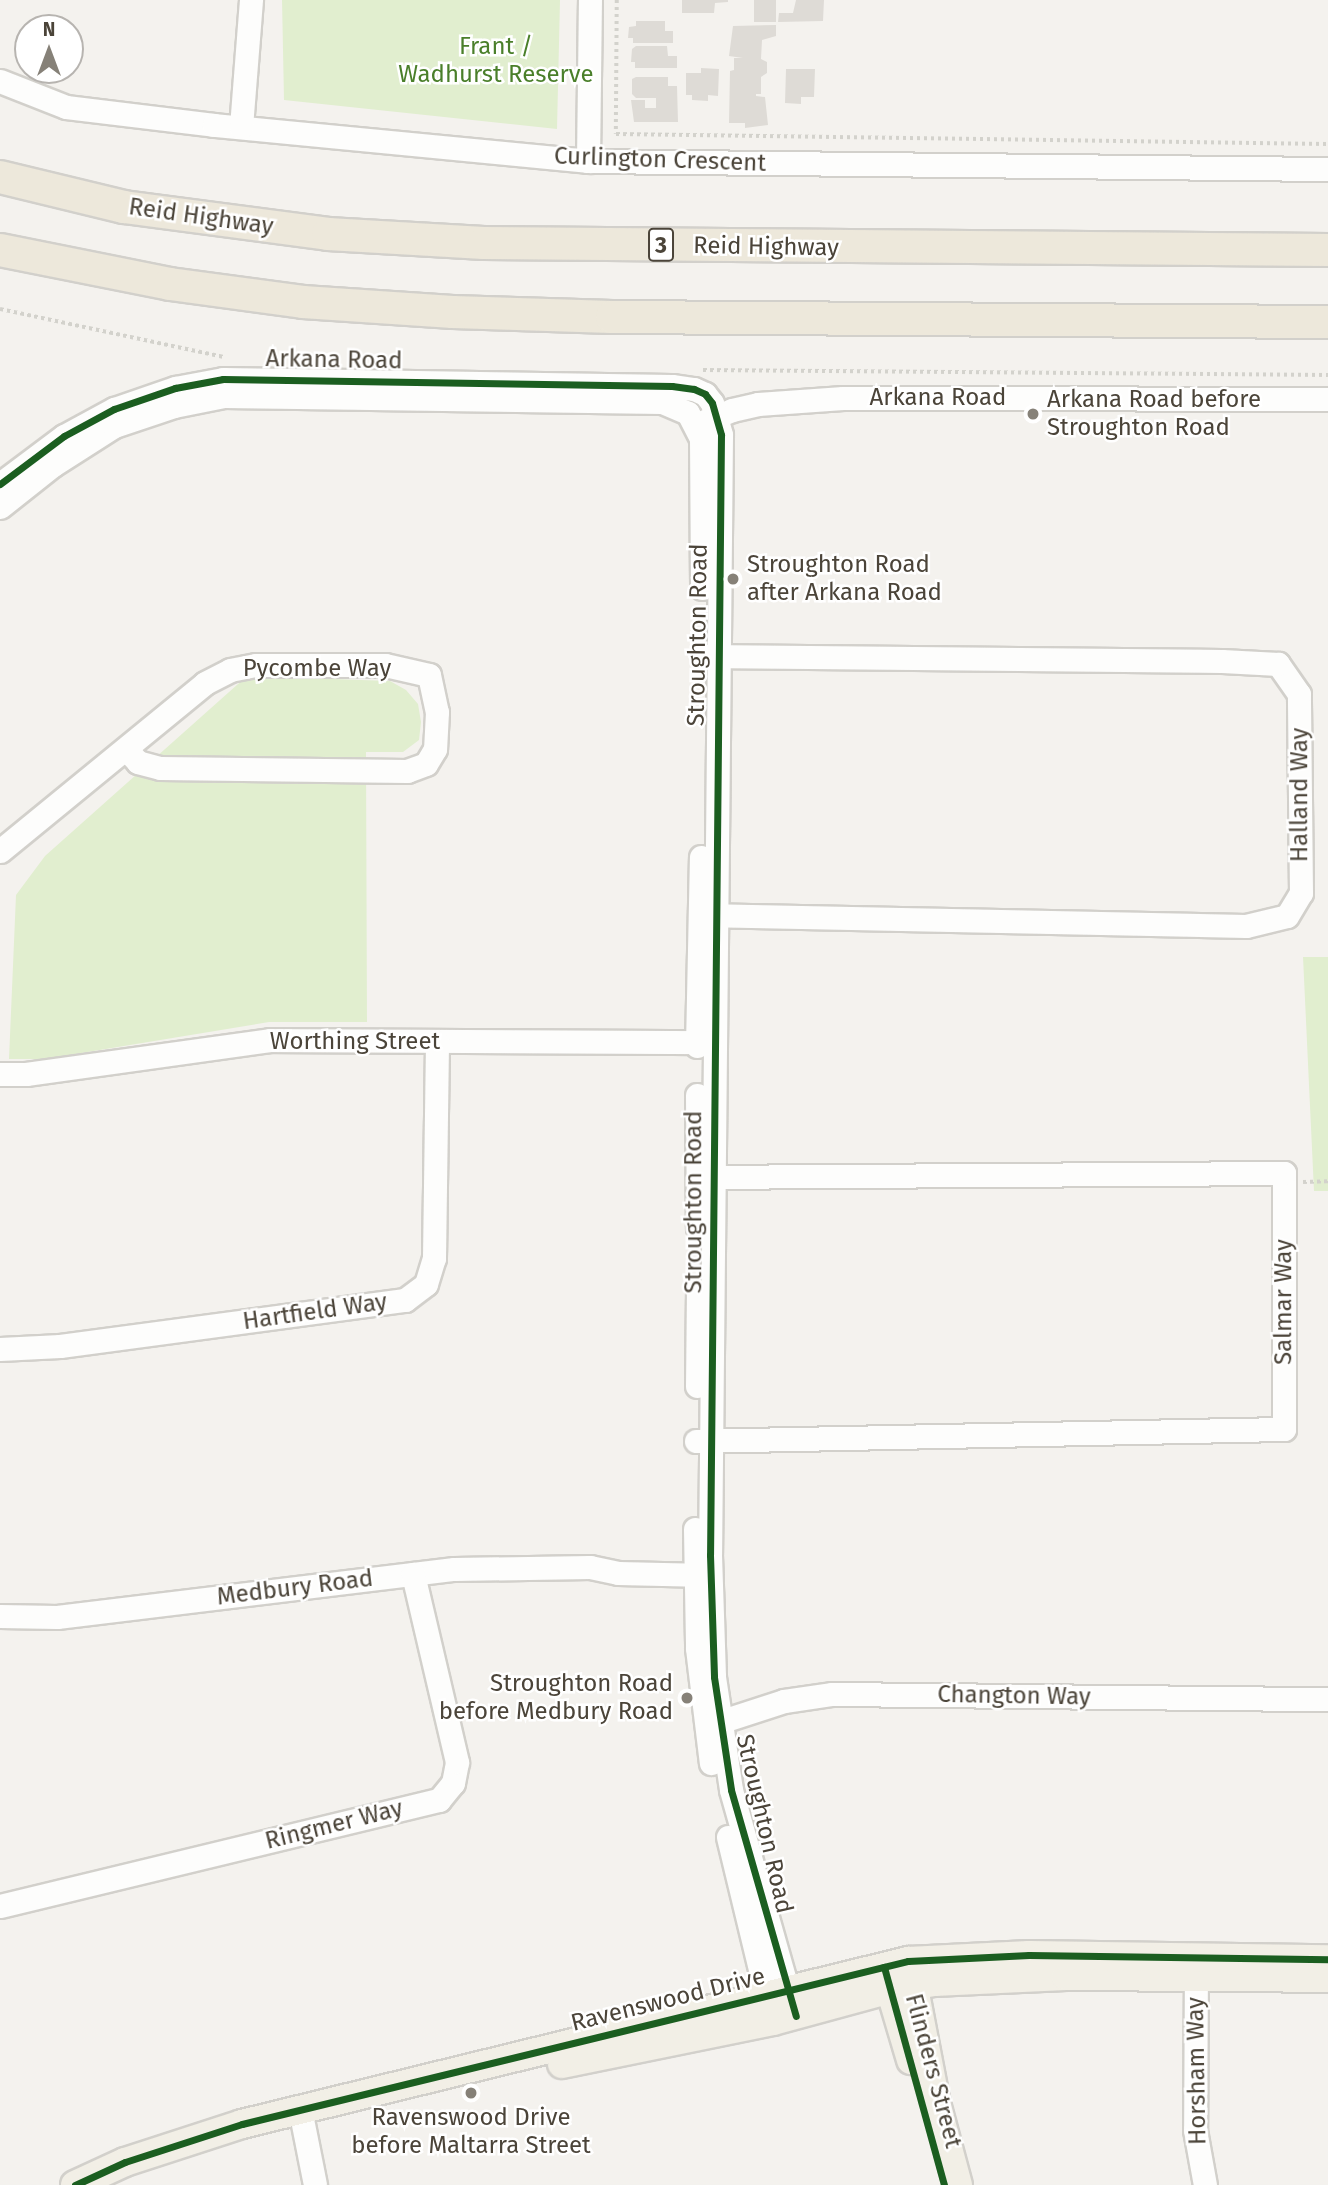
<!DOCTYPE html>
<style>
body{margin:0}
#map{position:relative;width:1328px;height:2185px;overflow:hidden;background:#f4f2ee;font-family:"Fira Sans",sans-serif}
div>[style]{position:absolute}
.green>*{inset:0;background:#e1eecf}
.building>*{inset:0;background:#dedbd6;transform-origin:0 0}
.path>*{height:3.5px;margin-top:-1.75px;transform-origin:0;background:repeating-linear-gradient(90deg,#d3d2cc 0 3.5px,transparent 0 7px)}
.roads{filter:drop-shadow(2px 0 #d2d0cb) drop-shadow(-2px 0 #d2d0cb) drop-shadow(0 2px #d2d0cb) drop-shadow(0 -2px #d2d0cb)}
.minor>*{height:23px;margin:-11.5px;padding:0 11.5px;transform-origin:11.5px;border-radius:11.5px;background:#fdfdfc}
.major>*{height:28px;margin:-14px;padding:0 14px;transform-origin:14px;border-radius:14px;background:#f2efe6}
.highway>*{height:32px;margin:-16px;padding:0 16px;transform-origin:16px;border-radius:16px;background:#ede8db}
.cycleway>*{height:7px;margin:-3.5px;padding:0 3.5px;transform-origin:3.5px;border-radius:3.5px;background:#1b5e20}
.dots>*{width:19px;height:19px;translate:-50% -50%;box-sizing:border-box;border:4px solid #fff;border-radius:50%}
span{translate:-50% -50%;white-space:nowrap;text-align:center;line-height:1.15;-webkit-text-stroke:5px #fff;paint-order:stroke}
.shield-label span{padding:2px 5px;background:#fff;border:2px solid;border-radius:5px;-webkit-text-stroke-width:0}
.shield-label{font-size:23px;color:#4b4439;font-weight:700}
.park-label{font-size:24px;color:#4a7f2a}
.street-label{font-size:24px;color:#4b4439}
.poi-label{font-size:24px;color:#4b4439}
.left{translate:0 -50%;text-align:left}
.right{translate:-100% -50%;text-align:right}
.north{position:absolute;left:14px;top:14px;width:70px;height:70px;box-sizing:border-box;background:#fff;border:2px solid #b7b4b0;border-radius:50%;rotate:0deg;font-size:19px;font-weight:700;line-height:28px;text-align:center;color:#4b4439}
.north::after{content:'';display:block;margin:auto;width:24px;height:32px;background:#868178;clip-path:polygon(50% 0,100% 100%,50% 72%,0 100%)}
</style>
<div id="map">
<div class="green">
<div style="clip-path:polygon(282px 0,560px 0,557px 129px,284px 100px)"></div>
<div style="clip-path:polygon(247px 676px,390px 681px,406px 690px,418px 704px,421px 722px,419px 740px,403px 752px,366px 752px,367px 1022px,269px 1022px,45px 1059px,9px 1059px,16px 895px,45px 856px)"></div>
<div style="clip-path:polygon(1303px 957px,1328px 957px,1328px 1191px,1314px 1191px)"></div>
</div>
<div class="building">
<div style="clip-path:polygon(682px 0,728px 0,728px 2px,715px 3px,714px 13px,682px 13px)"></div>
<div style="left:754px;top:0;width:22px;height:22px"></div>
<div style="clip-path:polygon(796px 0,824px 0,823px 21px,778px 22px,779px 13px,793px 13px)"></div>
<div style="clip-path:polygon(636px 21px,665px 21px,665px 31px,673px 31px,673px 43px,633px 43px,633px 38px,628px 38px,629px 27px,636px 26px)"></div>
<div style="clip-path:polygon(776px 25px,776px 36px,762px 40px,761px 59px,767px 62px,767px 73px,761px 77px,761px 94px,756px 94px,756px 96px,765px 97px,768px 125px,745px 128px,745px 123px,729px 123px,730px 71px,734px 70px,734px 58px,743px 58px,729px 56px,733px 26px)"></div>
<div style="clip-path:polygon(636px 46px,667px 46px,668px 56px,677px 56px,677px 68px,635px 68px,635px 62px,631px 62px,632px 49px)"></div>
<div style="clip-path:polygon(701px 68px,719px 69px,718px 96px,708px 95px,708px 101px,692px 100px,692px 95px,686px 95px,686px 73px,701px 73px)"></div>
<div style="clip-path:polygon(786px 69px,815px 69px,814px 97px,801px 97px,801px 104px,785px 103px)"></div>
<div style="clip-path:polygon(636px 77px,668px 77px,668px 86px,677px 86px,678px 122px,634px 122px,631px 100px,645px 100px,645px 108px,656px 108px,656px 98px,636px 98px,632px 94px,632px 79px)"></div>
</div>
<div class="path">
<div style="left:617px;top:0;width:134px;rotate:90.4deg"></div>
<div style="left:616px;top:134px;width:712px;rotate:0.8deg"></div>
<div style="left:0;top:309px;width:229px;rotate:12.1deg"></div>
<div style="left:703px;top:370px;width:625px;rotate:0.46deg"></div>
<div style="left:1303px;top:1182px;width:25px;rotate:-2deg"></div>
</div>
<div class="roads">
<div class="minor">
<div style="left:0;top:81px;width:71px;rotate:21.5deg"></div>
<div style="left:66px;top:107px;width:149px;rotate:6.9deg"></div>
<div style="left:214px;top:125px;width:376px;rotate:5.5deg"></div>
<div style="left:588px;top:161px;width:740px;rotate:0.62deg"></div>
<div style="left:241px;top:127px;width:127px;rotate:-85.5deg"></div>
<div style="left:588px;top:161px;width:161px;rotate:-89.3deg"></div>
<div style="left:705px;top:421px;width:29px;rotate:-22deg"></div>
<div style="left:732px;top:410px;width:27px;rotate:-13deg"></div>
<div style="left:758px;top:404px;width:85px;rotate:-4deg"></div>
<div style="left:843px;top:398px;width:485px;rotate:0.1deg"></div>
<div style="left:0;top:484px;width:80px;rotate:-36.9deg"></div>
<div style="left:64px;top:436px;width:57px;rotate:-28.4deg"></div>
<div style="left:114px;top:409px;width:65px;rotate:-19deg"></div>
<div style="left:175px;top:388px;width:49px;rotate:-10.6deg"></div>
<div style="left:223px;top:379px;width:449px;rotate:0.9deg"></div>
<div style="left:672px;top:386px;width:22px;rotate:8deg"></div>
<div style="left:694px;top:389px;width:12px;rotate:24deg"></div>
<div style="left:705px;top:394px;width:11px;rotate:52deg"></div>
<div style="left:712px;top:403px;width:33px;rotate:74deg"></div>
<div style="left:721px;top:435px;width:1120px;rotate:90.56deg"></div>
<div style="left:710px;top:1555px;width:122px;rotate:88.1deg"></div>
<div style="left:714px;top:1677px;width:114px;rotate:81.4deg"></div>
<div style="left:731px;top:1790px;width:223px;rotate:74.2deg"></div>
<div style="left:0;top:507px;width:68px;rotate:-38.4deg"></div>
<div style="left:53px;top:465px;width:72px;rotate:-32.6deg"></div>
<div style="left:114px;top:426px;width:63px;rotate:-18.4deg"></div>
<div style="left:174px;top:406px;width:51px;rotate:-11.3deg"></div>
<div style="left:224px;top:396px;width:438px;rotate:0.8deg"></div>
<div style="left:662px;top:402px;width:28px;rotate:23deg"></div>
<div style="left:688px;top:413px;width:29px;rotate:63deg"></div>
<div style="left:701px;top:439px;width:149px;rotate:89.6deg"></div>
<div style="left:0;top:851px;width:265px;rotate:-39.3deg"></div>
<div style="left:205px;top:683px;width:28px;rotate:-27deg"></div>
<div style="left:230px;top:670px;width:26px;rotate:-11deg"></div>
<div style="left:256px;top:665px;width:129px"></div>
<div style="left:385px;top:665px;width:45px;rotate:12.8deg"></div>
<div style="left:429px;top:675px;width:38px;rotate:78deg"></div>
<div style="left:437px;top:712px;width:37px;rotate:93deg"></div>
<div style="left:435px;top:749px;width:17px;rotate:121deg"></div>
<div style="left:426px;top:764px;width:20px;rotate:160deg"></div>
<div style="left:407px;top:771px;width:247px;rotate:-179.3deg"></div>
<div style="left:160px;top:768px;width:23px;rotate:-165deg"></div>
<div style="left:138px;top:762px;width:18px;rotate:-133deg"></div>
<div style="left:701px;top:915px;width:545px;rotate:1.16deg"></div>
<div style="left:1246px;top:926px;width:42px;rotate:-13.7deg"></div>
<div style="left:1287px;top:916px;width:27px;rotate:-59deg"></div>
<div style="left:1301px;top:893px;width:199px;rotate:-90.6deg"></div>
<div style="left:1299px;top:694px;width:37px;rotate:-125deg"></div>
<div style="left:1278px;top:664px;width:56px;rotate:-176.9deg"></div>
<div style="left:1222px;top:661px;width:519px;rotate:-179.45deg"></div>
<div style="left:697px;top:1046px;width:189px;rotate:-88.8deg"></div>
<div style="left:0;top:1074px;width:26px"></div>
<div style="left:26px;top:1074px;width:246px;rotate:-7.9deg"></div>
<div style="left:270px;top:1040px;width:440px;rotate:0.3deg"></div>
<div style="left:697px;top:1095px;width:133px;rotate:89.6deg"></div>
<div style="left:0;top:1349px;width:60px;rotate:-2.9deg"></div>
<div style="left:60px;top:1346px;width:348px;rotate:-7.6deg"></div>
<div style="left:405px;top:1300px;width:26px;rotate:-37deg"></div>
<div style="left:426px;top:1284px;width:27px;rotate:-73deg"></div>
<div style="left:434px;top:1258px;width:216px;rotate:-89.2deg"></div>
<div style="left:697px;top:1386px;width:95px;rotate:-89.4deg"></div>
<div style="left:696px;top:1441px;width:588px;rotate:-1.17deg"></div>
<div style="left:1284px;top:1429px;width:256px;rotate:-90deg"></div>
<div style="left:1284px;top:1173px;width:585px;rotate:179.61deg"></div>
<div style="left:695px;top:1529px;width:119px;rotate:89deg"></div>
<div style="left:697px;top:1648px;width:116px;rotate:83.1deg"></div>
<div style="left:0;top:1616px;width:57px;rotate:1deg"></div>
<div style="left:57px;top:1617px;width:400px;rotate:-6.9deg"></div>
<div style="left:454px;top:1569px;width:136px;rotate:-0.8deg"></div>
<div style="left:590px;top:1567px;width:29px;rotate:12deg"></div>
<div style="left:618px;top:1573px;width:89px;rotate:1.3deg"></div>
<div style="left:707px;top:1726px;width:81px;rotate:-18deg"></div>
<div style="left:784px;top:1701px;width:49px;rotate:-8.3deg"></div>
<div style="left:832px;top:1694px;width:496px;rotate:0.6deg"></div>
<div style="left:728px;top:1837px;width:179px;rotate:76.4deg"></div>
<div style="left:0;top:1906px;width:452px;rotate:-13.6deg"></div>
<div style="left:439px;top:1800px;width:22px;rotate:-51deg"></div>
<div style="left:453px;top:1783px;width:21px;rotate:-79deg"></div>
<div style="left:457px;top:1762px;width:193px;rotate:-103.2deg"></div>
<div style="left:1196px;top:1962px;width:168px;rotate:90.3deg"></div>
<div style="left:1195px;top:2130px;width:56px;rotate:79.7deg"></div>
<div style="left:300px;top:2109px;width:77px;rotate:78.8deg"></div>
</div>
<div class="major">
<div style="left:910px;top:1967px;width:138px;rotate:79.2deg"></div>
<div style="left:936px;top:2103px;width:85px;rotate:75deg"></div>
<div style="left:885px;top:1972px;width:92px;rotate:73.5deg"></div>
<div style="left:562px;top:2064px;width:215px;rotate:-11.5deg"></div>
<div style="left:773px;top:2021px;width:122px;rotate:-15.2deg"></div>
<div style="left:891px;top:1989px;width:44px;rotate:-9.2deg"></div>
<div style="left:934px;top:1982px;width:132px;rotate:-2.6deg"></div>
<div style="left:1066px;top:1976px;width:262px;rotate:0.4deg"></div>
<div style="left:75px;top:2185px;width:55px;rotate:-24.7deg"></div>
<div style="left:125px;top:2162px;width:123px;rotate:-18deg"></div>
<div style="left:242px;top:2124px;width:686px;rotate:-13.75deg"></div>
<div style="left:908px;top:1961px;width:121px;rotate:-2.8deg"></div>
<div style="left:1029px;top:1955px;width:299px;rotate:0.8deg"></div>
</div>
<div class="highway">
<div style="left:0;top:177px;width:128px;rotate:13.6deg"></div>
<div style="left:124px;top:207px;width:206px;rotate:7.5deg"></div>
<div style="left:328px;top:234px;width:156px;rotate:3.3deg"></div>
<div style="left:484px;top:243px;width:844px;rotate:0.48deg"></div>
<div style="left:0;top:250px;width:173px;rotate:11.3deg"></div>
<div style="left:170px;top:284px;width:134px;rotate:7.7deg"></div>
<div style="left:303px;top:302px;width:150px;rotate:3.8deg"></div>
<div style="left:453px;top:312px;width:159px;rotate:1.8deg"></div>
<div style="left:612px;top:317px;width:716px;rotate:0.4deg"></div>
</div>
</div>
<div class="cycleway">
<div style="left:0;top:484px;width:80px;rotate:-36.9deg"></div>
<div style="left:64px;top:436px;width:57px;rotate:-28.4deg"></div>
<div style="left:114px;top:409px;width:65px;rotate:-19deg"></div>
<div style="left:175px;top:388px;width:49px;rotate:-10.6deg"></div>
<div style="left:223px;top:379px;width:449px;rotate:0.9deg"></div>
<div style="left:672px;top:386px;width:22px;rotate:8deg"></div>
<div style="left:694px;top:389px;width:12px;rotate:24deg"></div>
<div style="left:705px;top:394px;width:11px;rotate:52deg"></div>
<div style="left:712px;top:403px;width:33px;rotate:74deg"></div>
<div style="left:721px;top:435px;width:1120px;rotate:90.56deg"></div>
<div style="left:710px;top:1555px;width:122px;rotate:88.1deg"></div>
<div style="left:714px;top:1677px;width:114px;rotate:81.4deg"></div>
<div style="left:731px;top:1790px;width:235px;rotate:74deg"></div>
<div style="left:884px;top:1967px;width:226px;rotate:74.6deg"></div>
<div style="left:75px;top:2185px;width:55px;rotate:-24.7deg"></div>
<div style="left:125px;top:2162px;width:123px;rotate:-18deg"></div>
<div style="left:242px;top:2124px;width:686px;rotate:-13.75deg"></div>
<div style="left:908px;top:1961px;width:121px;rotate:-2.8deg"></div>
<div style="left:1029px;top:1955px;width:299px;rotate:0.8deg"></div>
</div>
<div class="dots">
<div style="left:1033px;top:414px;background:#868178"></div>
<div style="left:733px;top:579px;background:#868178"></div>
<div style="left:687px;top:1698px;background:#868178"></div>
<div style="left:471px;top:2093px;background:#868178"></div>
</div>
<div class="shield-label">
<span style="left:661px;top:245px">3</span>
</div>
<div class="park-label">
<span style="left:496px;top:61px">Frant /<br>Wadhurst Reserve</span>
</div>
<div class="street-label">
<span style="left:660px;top:160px;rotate:2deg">Curlington Crescent</span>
<span style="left:201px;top:217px;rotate:8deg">Reid Highway</span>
<span style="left:766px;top:247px;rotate:1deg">Reid Highway</span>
<span style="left:334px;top:360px;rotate:1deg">Arkana Road</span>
<span style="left:938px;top:398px">Arkana Road</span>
<span style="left:698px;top:635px;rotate:-89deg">Stroughton Road</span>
<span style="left:317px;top:669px">Pycombe Way</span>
<span style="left:1300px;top:795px;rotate:-90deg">Halland Way</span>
<span style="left:355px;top:1042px">Worthing Street</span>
<span style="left:694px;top:1202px;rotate:-90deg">Stroughton Road</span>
<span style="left:1284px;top:1302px;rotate:-90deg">Salmar Way</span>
<span style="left:315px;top:1312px;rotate:-8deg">Hartfield Way</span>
<span style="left:295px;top:1588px;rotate:-7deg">Medbury Road</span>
<span style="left:1014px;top:1696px;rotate:1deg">Changton Way</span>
<span style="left:764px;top:1824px;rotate:77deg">Stroughton Road</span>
<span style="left:334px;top:1825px;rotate:-14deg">Ringmer Way</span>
<span style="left:668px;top:2000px;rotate:-14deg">Ravenswood Drive</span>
<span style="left:933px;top:2071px;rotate:75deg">Flinders Street</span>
<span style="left:1197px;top:2071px;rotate:-91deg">Horsham Way</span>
</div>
<div class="poi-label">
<span class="left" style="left:1047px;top:414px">Arkana Road before<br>Stroughton Road</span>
<span class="left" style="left:747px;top:579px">Stroughton Road<br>after Arkana Road</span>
<span class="right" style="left:673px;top:1698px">Stroughton Road<br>before Medbury Road</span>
<span style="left:471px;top:2132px">Ravenswood Drive<br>before Maltarra Street</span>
</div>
<div class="north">N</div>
</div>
